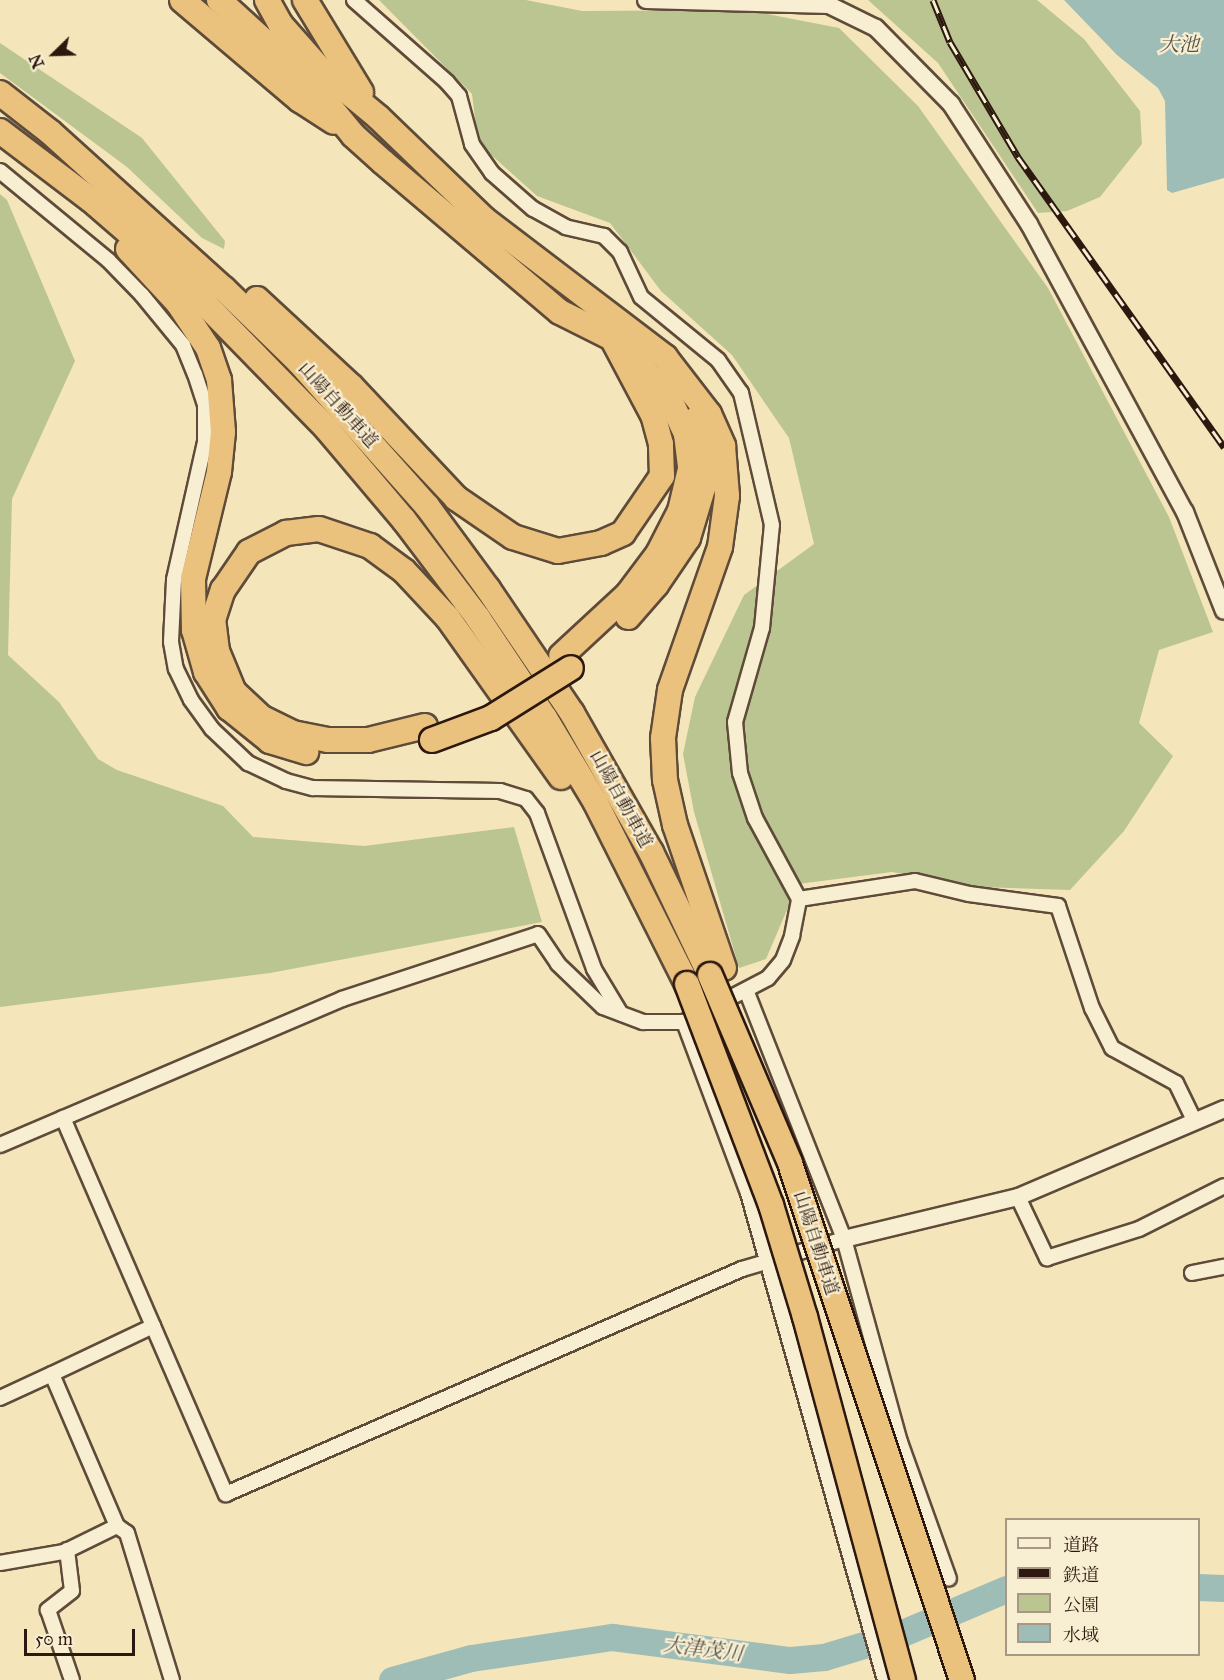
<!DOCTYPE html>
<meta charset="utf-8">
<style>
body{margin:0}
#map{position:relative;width:1224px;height:1680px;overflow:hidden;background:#f5e5ba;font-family:"IM FELL Great Primer","Noto Serif JP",serif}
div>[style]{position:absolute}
.green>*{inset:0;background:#bbc591}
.water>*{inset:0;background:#9ebdb6}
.river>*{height:27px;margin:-13.5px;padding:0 13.5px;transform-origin:13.5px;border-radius:13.5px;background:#9ebdb6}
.roads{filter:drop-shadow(2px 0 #5e4b39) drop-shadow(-2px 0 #5e4b39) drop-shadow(0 2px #5e4b39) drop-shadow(0 -2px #5e4b39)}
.minor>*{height:14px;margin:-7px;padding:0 7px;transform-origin:7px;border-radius:7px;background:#f8eed2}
.tertiary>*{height:16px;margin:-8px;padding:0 8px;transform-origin:8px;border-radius:8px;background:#f8eed2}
.motorway>*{height:24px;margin:-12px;padding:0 12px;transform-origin:12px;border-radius:12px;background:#eac27d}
.rail>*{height:7px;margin-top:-3.5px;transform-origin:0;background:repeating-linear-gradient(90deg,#f8eed2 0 14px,#2c180e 0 28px);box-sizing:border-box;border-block:2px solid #2c180e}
.bridges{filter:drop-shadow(2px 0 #2c180e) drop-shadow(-2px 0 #2c180e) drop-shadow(0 2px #2c180e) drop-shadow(0 -2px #2c180e)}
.motorway-bridge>*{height:24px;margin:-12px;padding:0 12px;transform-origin:12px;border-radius:12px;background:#eac27d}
span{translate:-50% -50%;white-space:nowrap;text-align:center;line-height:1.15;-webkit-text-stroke:4.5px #f8eed2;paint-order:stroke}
.street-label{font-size:18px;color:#2c180e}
.water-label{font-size:20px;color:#545249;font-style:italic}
.legend{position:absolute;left:1005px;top:1518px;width:195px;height:138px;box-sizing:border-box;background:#f8eed2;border:2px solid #a69884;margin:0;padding:8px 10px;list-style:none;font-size:18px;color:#2c180e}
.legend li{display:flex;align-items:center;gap:12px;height:30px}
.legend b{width:30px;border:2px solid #a69884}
.north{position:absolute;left:24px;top:24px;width:60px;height:60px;-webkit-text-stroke:4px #f8eed2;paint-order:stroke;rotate:247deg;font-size:16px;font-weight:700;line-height:24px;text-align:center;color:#2c180e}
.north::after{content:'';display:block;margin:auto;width:21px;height:27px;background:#2c180e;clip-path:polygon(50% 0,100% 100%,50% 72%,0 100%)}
.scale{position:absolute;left:24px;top:1629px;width:111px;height:27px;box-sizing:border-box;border:3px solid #2c180e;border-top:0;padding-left:8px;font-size:18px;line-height:21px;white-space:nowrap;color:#2c180e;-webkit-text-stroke:4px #f8eed2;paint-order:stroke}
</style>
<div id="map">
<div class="green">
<div style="clip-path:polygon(379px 0,526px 0,582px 11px,746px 10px,839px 28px,918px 106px,1048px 288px,1169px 517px,1213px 632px,1159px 650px,1139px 723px,1173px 756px,1124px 831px,1070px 890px,977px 887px,892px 872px,798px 884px,766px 959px,739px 968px,694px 812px,683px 754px,695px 697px,744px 595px,814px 544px,789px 438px,732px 355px,661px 291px,610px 223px,537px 196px,478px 143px,472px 94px)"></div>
<div style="clip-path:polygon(868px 0,1037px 0,1084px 39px,1140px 111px,1142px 144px,1100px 197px,1067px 211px,1038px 213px,938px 63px)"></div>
<div style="clip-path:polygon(0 43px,142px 138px,225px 241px,224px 249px,202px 238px,127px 167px,0 73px)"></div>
<div style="clip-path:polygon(0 194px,7px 200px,75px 361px,12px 499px,8px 655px,59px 702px,98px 759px,117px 770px,223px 806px,253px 837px,364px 846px,514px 827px,542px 922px,270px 973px,0 1007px)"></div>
</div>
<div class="water">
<div style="clip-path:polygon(1064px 0,1224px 0,1224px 178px,1172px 193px,1167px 190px,1165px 101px,1158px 88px,1117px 55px)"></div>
</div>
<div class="river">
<div style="left:1198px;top:1587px;width:26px;rotate:2deg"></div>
<div style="left:392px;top:1680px;width:82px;rotate:-15.6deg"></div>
<div style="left:471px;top:1658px;width:143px;rotate:-8.5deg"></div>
<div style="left:612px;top:1637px;width:179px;rotate:7.4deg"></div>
<div style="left:790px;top:1660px;width:34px;rotate:-5deg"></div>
<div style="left:824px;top:1657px;width:79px;rotate:-16.8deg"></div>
<div style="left:900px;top:1634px;width:115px;rotate:-23deg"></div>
</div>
<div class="roads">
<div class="minor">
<div style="left:0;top:171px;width:141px;rotate:39.5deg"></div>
<div style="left:109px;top:261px;width:47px;rotate:45.9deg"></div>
<div style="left:142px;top:295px;width:65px;rotate:50.6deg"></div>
<div style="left:183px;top:345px;width:31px;rotate:68deg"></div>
<div style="left:195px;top:374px;width:33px;rotate:72deg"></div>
<div style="left:205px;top:405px;width:37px;rotate:90deg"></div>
<div style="left:205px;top:442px;width:141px;rotate:102.7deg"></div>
<div style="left:174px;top:580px;width:62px;rotate:92.8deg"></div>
<div style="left:171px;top:642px;width:27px;rotate:80deg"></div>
<div style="left:176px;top:669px;width:34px;rotate:64deg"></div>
<div style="left:191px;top:700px;width:36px;rotate:54deg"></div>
<div style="left:212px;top:729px;width:50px;rotate:43.4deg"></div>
<div style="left:248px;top:763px;width:42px;rotate:25.3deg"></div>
<div style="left:286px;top:781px;width:28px;rotate:15deg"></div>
<div style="left:313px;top:788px;width:187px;rotate:0.9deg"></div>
<div style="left:500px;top:791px;width:27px;rotate:17deg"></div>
<div style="left:526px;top:799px;width:18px;rotate:52deg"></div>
<div style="left:537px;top:813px;width:166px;rotate:69.9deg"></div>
<div style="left:594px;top:969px;width:52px;rotate:59deg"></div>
<div style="left:799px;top:899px;width:117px;rotate:-8.8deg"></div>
<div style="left:915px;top:881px;width:56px;rotate:13.5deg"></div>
<div style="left:969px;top:894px;width:90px;rotate:7.7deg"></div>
<div style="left:1058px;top:906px;width:108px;rotate:71.6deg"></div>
<div style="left:1092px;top:1008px;width:45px;rotate:63.4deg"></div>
<div style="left:1112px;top:1048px;width:73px;rotate:28.7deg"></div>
<div style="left:1176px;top:1083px;width:41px;rotate:64.1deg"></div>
<div style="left:746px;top:990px;width:268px;rotate:68.5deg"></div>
<div style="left:844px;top:1239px;width:211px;rotate:74.6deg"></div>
<div style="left:900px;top:1442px;width:145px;rotate:70.3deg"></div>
<div style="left:684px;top:1022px;width:183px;rotate:69.5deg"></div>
<div style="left:748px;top:1193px;width:506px;rotate:74.29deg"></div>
<div style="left:63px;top:1118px;width:410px;rotate:66.6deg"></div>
<div style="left:226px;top:1494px;width:563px;rotate:-23.56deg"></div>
<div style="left:742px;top:1269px;width:106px;rotate:-16.4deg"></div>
<div style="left:0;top:1145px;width:372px;rotate:-23.1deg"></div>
<div style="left:342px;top:999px;width:206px;rotate:-18.3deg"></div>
<div style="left:538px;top:934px;width:36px;rotate:56deg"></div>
<div style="left:558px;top:964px;width:62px;rotate:43.7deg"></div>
<div style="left:603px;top:1007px;width:43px;rotate:20.6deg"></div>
<div style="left:643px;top:1022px;width:41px"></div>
<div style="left:684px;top:1022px;width:95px;rotate:-27.6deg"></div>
<div style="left:768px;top:978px;width:23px;rotate:-50deg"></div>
<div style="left:783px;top:960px;width:26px;rotate:-69deg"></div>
<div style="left:792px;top:936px;width:38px;rotate:-79deg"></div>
<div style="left:799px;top:899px;width:92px;rotate:-118.5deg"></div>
<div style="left:755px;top:818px;width:47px;rotate:-108.4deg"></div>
<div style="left:740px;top:773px;width:51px;rotate:-95.6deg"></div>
<div style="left:735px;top:722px;width:98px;rotate:-74deg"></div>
<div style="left:762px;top:628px;width:103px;rotate:-84.5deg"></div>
<div style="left:772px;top:525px;width:136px;rotate:-103.2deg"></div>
<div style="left:741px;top:393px;width:40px;rotate:-124.9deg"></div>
<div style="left:718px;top:360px;width:99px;rotate:-140.7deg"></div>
<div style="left:641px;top:297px;width:50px;rotate:-115deg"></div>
<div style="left:620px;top:252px;width:23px;rotate:-135deg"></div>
<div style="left:604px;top:236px;width:39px;rotate:-167deg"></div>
<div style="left:566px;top:227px;width:38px;rotate:-151deg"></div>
<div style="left:533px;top:209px;width:55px;rotate:-138.7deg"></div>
<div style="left:492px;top:173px;width:35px;rotate:-125deg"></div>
<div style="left:472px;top:144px;width:50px;rotate:-105.2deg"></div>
<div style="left:459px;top:96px;width:18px;rotate:-131deg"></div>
<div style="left:447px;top:82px;width:124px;rotate:-138.6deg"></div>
<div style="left:1018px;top:1197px;width:68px;rotate:64.6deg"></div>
<div style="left:1047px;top:1258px;width:96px;rotate:-17.5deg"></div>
<div style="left:1139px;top:1229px;width:95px;rotate:-26.8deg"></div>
<div style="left:1192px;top:1273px;width:33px;rotate:-11deg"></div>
<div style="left:0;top:1398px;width:57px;rotate:-24.8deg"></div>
<div style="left:117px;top:1526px;width:165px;rotate:-113.2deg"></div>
<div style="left:52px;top:1374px;width:112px;rotate:-25.4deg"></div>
<div style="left:67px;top:1550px;width:41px;rotate:83deg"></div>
<div style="left:72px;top:1591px;width:31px;rotate:142deg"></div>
<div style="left:48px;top:1610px;width:74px;rotate:71.1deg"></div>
<div style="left:0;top:1563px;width:65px;rotate:-9.8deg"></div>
<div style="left:64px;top:1552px;width:59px;rotate:-26.1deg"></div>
<div style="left:117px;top:1526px;width:12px;rotate:35deg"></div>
<div style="left:127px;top:1533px;width:154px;rotate:73deg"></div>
</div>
<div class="tertiary">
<div style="left:646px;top:0;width:183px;rotate:1.6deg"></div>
<div style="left:829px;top:5px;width:52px;rotate:26.1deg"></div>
<div style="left:876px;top:28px;width:107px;rotate:45.4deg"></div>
<div style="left:951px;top:104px;width:143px;rotate:57deg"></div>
<div style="left:1029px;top:224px;width:328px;rotate:61.6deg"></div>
<div style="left:1185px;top:512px;width:106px;rotate:68.5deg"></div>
<div style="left:844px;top:1239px;width:179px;rotate:-13.6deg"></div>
<div style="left:1018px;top:1197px;width:224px;rotate:-23.1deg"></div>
</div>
<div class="motorway">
<div style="left:182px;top:0;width:155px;rotate:40.3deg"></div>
<div style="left:300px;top:100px;width:40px;rotate:32.9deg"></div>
<div style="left:219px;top:0;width:126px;rotate:42.4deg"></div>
<div style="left:312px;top:85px;width:65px;rotate:50.6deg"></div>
<div style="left:353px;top:135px;width:40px;rotate:42deg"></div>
<div style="left:383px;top:162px;width:232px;rotate:40.3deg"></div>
<div style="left:560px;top:312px;width:58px;rotate:26.6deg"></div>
<div style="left:612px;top:338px;width:78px;rotate:45deg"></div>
<div style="left:667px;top:393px;width:45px;rotate:65.1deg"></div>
<div style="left:686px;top:434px;width:35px;rotate:83deg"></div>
<div style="left:690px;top:469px;width:43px;rotate:103.4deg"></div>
<div style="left:680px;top:511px;width:48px;rotate:117.1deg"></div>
<div style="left:658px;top:554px;width:50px;rotate:126.9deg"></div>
<div style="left:628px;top:594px;width:91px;rotate:137.2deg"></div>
<div style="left:267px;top:0;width:29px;rotate:61deg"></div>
<div style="left:281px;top:25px;width:59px;rotate:48.4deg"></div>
<div style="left:320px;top:69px;width:75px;rotate:39.6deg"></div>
<div style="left:378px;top:117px;width:147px;rotate:43.9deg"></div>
<div style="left:484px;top:219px;width:228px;rotate:37.3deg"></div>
<div style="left:665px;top:357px;width:72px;rotate:52.3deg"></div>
<div style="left:709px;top:414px;width:35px;rotate:66deg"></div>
<div style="left:723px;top:446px;width:50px;rotate:85.4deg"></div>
<div style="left:727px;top:496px;width:51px;rotate:97.8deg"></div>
<div style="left:720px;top:547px;width:151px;rotate:109.3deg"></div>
<div style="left:670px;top:690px;width:49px;rotate:98.3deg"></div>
<div style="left:663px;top:738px;width:42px;rotate:87.3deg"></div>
<div style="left:665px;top:780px;width:46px;rotate:77.5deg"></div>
<div style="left:675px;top:825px;width:151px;rotate:71.1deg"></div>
<div style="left:305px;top:0;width:108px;rotate:58.7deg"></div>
<div style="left:0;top:93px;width:63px;rotate:38deg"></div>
<div style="left:50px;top:132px;width:234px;rotate:42.1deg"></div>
<div style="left:224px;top:289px;width:105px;rotate:44.2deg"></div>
<div style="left:299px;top:362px;width:193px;rotate:48.4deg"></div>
<div style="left:427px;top:506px;width:103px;rotate:53.7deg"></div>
<div style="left:488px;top:589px;width:150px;rotate:55.9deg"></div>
<div style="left:572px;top:713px;width:160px;rotate:60.4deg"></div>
<div style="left:651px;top:852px;width:136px;rotate:64.4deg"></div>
<div style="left:0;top:131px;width:114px;rotate:37.2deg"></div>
<div style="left:91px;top:200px;width:110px;rotate:40.9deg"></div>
<div style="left:174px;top:272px;width:219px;rotate:45.7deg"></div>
<div style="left:327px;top:429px;width:119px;rotate:49.8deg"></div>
<div style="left:404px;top:520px;width:123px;rotate:52.9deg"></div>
<div style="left:478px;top:618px;width:120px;rotate:56.2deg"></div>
<div style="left:545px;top:718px;width:99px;rotate:59deg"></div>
<div style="left:596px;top:803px;width:203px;rotate:63.3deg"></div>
<div style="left:128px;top:249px;width:74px;rotate:47.2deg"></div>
<div style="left:178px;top:303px;width:54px;rotate:56.3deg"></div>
<div style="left:208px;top:348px;width:34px;rotate:71deg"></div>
<div style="left:219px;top:380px;width:52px;rotate:85.6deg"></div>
<div style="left:223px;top:432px;width:40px;rotate:95.7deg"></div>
<div style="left:219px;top:472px;width:110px;rotate:103.7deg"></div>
<div style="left:193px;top:579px;width:51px;rotate:88.9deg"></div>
<div style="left:194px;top:630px;width:44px;rotate:74.1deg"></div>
<div style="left:206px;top:672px;width:43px;rotate:57.4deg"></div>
<div style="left:229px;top:708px;width:53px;rotate:38.8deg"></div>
<div style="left:270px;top:741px;width:38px;rotate:17deg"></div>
<div style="left:257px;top:299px;width:128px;rotate:42.8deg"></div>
<div style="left:351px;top:386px;width:154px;rotate:46.8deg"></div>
<div style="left:456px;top:498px;width:69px;rotate:34.4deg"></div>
<div style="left:513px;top:537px;width:47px;rotate:17.3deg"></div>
<div style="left:558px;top:551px;width:44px;rotate:-10.5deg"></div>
<div style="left:601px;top:543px;width:24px;rotate:-24deg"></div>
<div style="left:623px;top:533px;width:69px;rotate:-55.6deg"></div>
<div style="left:662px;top:476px;width:32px;rotate:-92deg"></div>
<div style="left:661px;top:444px;width:30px;rotate:-105deg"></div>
<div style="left:653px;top:415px;width:87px;rotate:-118deg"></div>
<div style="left:628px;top:617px;width:43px;rotate:-48.8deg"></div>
<div style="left:656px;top:585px;width:57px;rotate:-55.8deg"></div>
<div style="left:688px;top:538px;width:55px;rotate:-73.2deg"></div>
<div style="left:704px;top:485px;width:33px;rotate:-88deg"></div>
<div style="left:705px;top:452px;width:35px;rotate:-103deg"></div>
<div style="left:425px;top:726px;width:59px;rotate:166.2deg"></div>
<div style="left:368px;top:740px;width:40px;rotate:180deg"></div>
<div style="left:328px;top:740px;width:36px;rotate:-169deg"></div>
<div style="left:293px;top:733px;width:34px;rotate:-154deg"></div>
<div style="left:262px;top:718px;width:38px;rotate:-137deg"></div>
<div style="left:234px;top:692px;width:44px;rotate:-112.5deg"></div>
<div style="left:217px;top:651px;width:31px;rotate:-97deg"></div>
<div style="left:213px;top:620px;width:32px;rotate:-72deg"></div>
<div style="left:223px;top:590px;width:46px;rotate:-55.6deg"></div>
<div style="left:249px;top:552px;width:42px;rotate:-27.2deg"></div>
<div style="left:286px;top:533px;width:33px;rotate:-7deg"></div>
<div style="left:319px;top:529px;width:54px;rotate:18.4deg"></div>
<div style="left:370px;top:546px;width:42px;rotate:36.3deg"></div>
<div style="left:404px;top:571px;width:64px;rotate:46.9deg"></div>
<div style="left:448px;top:618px;width:195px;rotate:54.6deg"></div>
</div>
</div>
<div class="rail">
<div style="left:933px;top:0;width:45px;rotate:68deg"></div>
<div style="left:950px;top:42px;width:134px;rotate:59.4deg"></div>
<div style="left:1018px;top:157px;width:356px;rotate:54.6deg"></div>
</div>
<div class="bridges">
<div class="motorway-bridge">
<div style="left:432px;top:740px;width:63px;rotate:-20.4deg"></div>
<div style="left:491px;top:718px;width:94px;rotate:-32deg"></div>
<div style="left:710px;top:975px;width:204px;rotate:66.9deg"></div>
<div style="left:790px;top:1163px;width:545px;rotate:71.6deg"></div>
<div style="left:687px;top:984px;width:236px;rotate:69.2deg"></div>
<div style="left:771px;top:1205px;width:117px;rotate:73.1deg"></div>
<div style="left:805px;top:1317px;width:376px;rotate:74.9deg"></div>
</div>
</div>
<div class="street-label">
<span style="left:338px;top:405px;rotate:48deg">山陽自動車道</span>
<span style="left:621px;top:799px;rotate:61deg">山陽自動車道</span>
<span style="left:816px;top:1243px;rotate:72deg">山陽自動車道</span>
</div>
<div class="water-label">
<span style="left:1179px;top:44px">大池</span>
<span style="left:703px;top:1649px;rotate:7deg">大津茂川</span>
</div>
<ul class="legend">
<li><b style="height:8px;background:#f8eed2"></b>道路</li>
<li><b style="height:8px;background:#2c180e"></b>鉄道</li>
<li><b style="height:16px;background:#bbc591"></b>公園</li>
<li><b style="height:16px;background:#9ebdb6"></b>水域</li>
</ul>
<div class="north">N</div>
<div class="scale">50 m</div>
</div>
